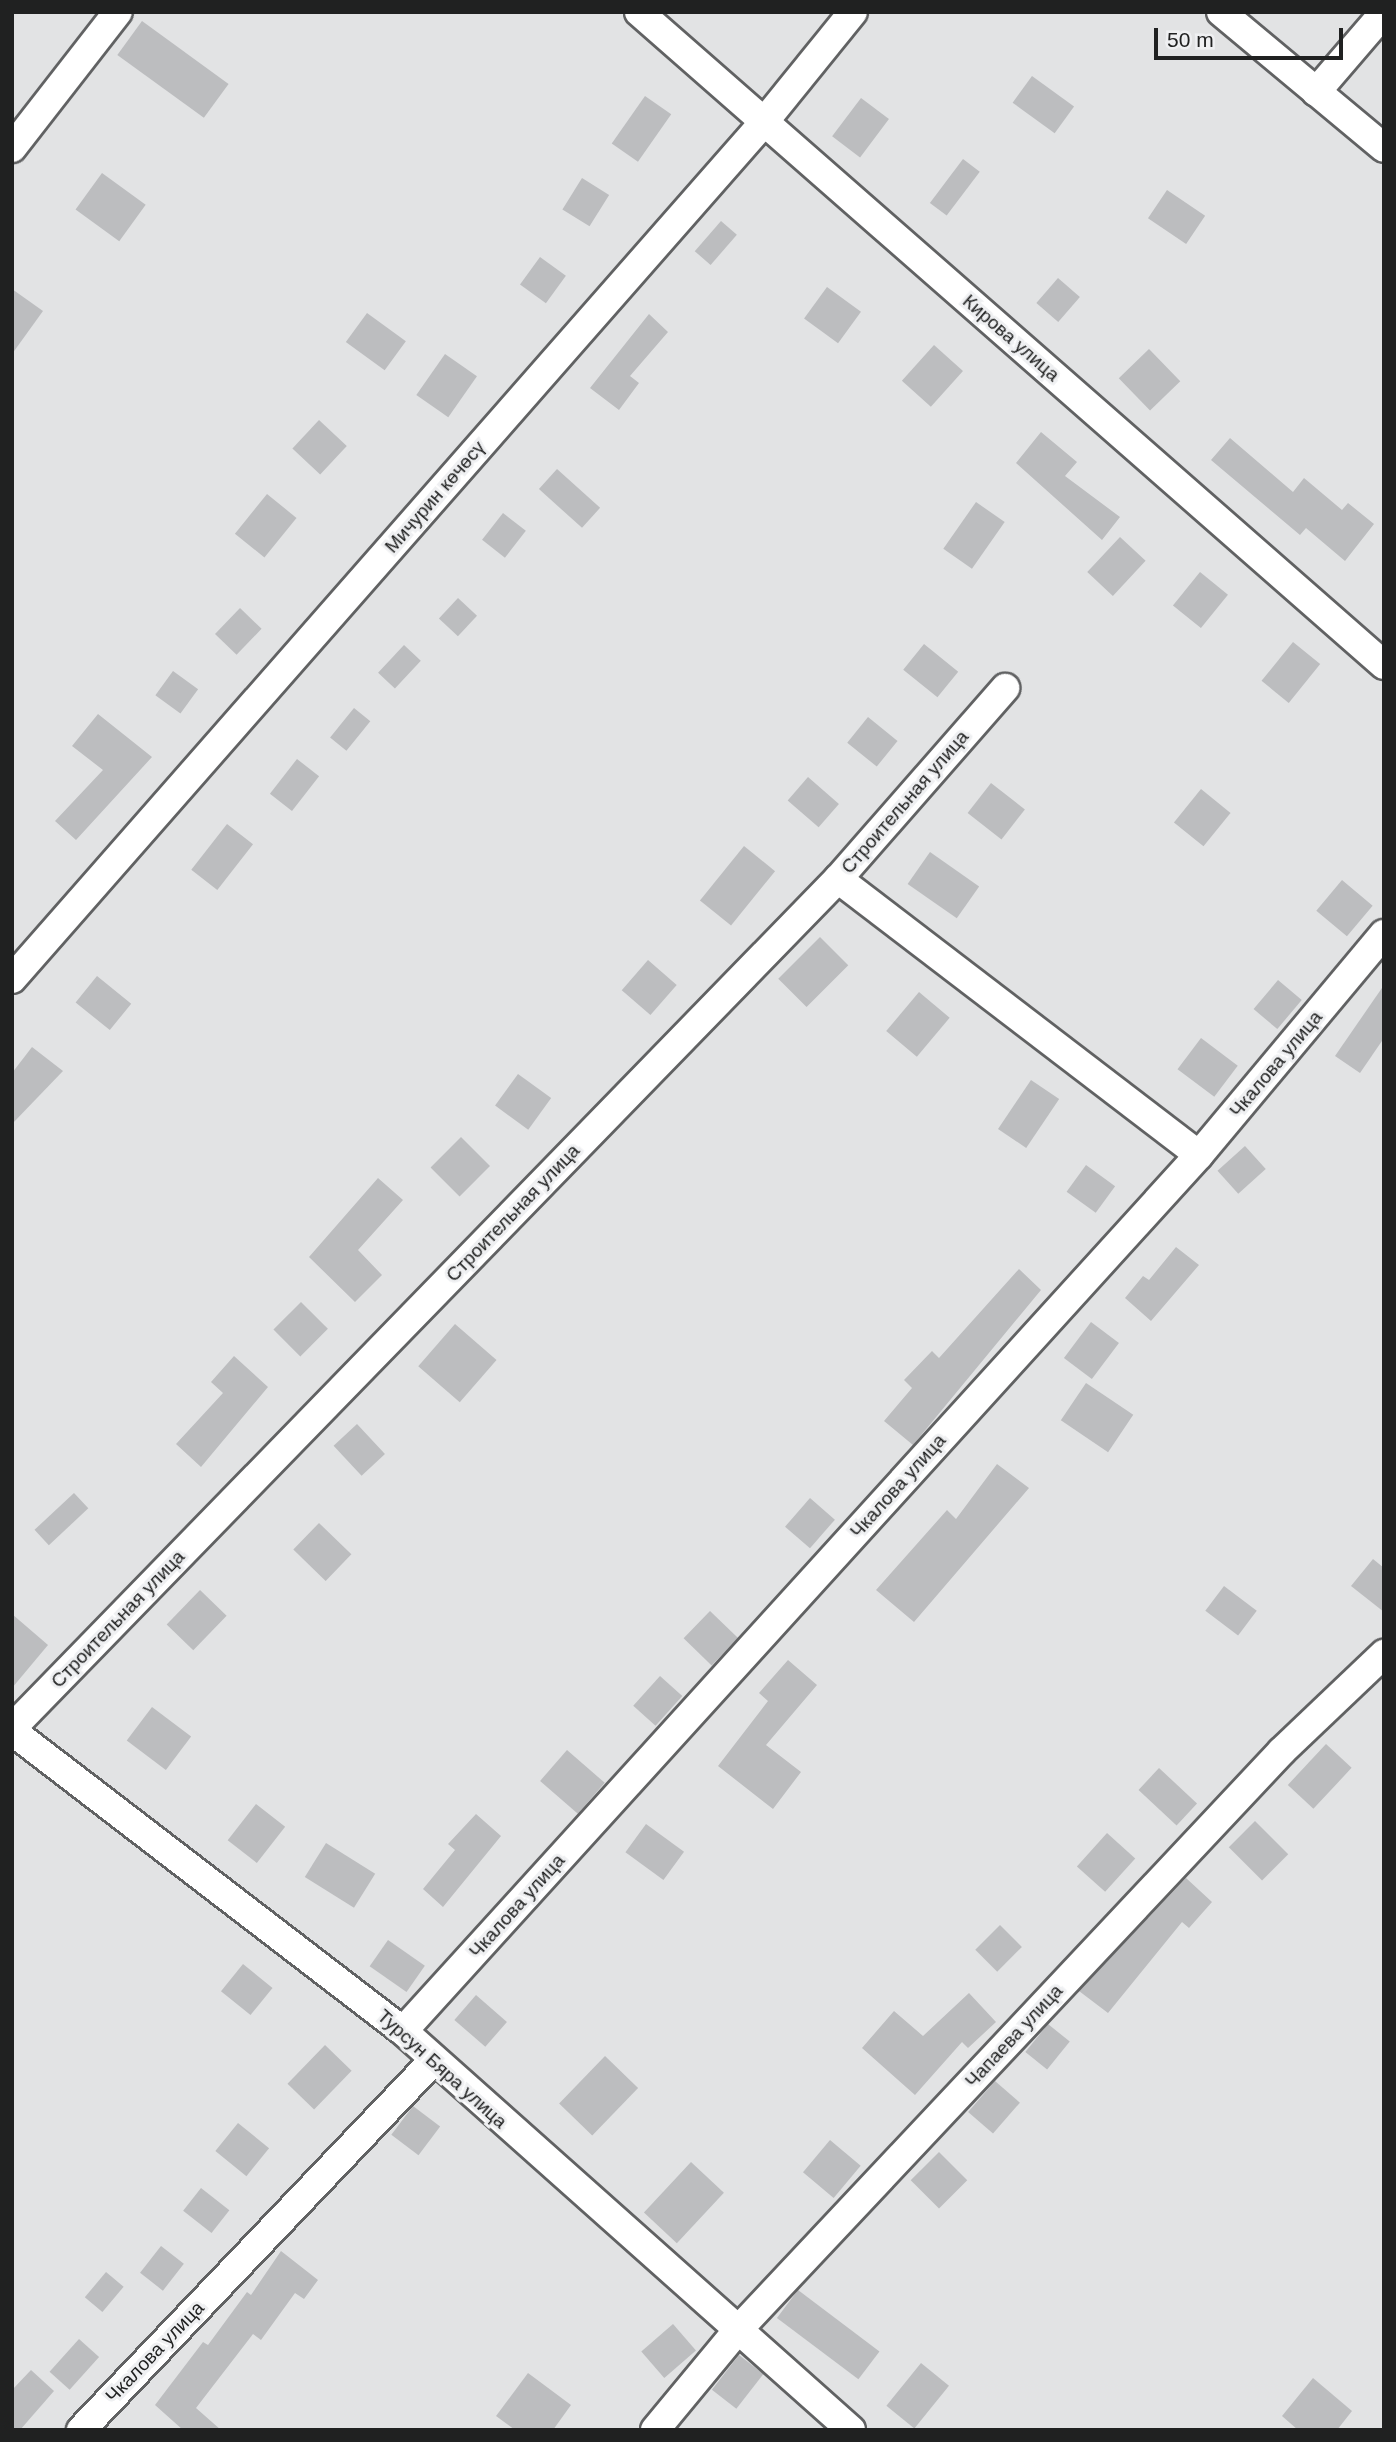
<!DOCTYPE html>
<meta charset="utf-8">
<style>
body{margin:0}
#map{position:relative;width:1396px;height:2442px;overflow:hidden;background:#e2e3e4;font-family:Arial,sans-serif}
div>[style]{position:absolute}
.building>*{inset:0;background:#bcbdbf;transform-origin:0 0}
.roads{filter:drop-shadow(2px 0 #616263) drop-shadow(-2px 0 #616263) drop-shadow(0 2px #616263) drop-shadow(0 -2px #616263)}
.minor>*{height:28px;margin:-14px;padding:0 14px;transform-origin:14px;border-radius:14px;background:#fff}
span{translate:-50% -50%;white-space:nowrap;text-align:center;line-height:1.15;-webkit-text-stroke:6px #eff0f2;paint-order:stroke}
.street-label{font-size:19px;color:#202121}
.frame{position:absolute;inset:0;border:14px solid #202121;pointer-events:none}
.scale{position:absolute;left:1154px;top:28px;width:189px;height:32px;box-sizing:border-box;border:4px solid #202121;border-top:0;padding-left:9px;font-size:21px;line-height:24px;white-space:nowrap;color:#202121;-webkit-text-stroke:5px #eff0f2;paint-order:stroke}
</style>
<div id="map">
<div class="building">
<div style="left:142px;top:21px;width:107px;height:42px;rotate:36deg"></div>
<div style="left:1032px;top:76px;width:52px;height:33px;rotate:36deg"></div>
<div style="left:645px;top:96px;width:32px;height:58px;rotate:35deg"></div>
<div style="left:861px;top:98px;width:35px;height:48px;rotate:37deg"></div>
<div style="left:963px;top:159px;width:21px;height:55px;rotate:37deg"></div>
<div style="left:102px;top:173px;width:54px;height:45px;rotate:36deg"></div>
<div style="left:582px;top:178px;width:32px;height:37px;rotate:32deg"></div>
<div style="left:1167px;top:190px;width:46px;height:34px;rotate:34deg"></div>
<div style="left:721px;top:221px;width:21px;height:40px;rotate:41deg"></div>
<div style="left:540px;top:257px;width:32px;height:34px;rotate:36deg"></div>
<div style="left:1058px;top:278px;width:29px;height:33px;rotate:41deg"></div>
<div style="left:827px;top:287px;width:42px;height:39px;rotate:36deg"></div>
<div style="clip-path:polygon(12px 289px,43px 311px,12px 354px)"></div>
<div style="left:367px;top:313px;width:48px;height:36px;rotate:36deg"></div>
<div style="clip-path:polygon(649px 314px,668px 332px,630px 376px,639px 383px,619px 410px,590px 388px)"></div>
<div style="left:934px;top:345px;width:39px;height:48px;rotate:42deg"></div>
<div style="left:1149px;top:349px;width:45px;height:42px;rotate:46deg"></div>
<div style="left:445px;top:354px;width:39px;height:50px;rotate:35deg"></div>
<div style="left:319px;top:420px;width:38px;height:39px;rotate:43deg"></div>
<div style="clip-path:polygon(1041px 432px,1077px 462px,1065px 476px,1120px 517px,1102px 540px,1016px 463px)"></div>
<div style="clip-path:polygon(1230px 438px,1293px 492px,1304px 478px,1342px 510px,1348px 503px,1374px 524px,1345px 561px,1306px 528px,1300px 535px,1211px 460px)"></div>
<div style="left:557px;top:469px;width:58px;height:27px;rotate:42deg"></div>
<div style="left:267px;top:494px;width:38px;height:51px;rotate:39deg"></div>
<div style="left:976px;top:502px;width:35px;height:57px;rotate:35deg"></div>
<div style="left:503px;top:513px;width:29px;height:34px;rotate:38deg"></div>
<div style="left:1120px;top:537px;width:35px;height:48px;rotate:43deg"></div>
<div style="left:1200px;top:572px;width:36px;height:43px;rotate:39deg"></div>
<div style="left:458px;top:598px;width:26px;height:28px;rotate:43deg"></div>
<div style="left:240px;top:608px;width:30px;height:36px;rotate:44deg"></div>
<div style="left:1293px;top:642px;width:35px;height:50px;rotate:39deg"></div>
<div style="left:924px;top:644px;width:44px;height:33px;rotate:39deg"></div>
<div style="left:404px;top:645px;width:23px;height:38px;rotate:43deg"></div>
<div style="left:173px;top:671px;width:31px;height:30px;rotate:36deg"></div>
<div style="left:354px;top:708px;width:21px;height:38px;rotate:39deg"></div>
<div style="clip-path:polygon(98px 714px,152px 757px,76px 840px,55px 821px,103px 770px,72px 746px)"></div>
<div style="left:868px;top:717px;width:38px;height:33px;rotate:39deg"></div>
<div style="left:297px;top:759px;width:28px;height:44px;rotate:38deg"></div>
<div style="left:808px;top:777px;width:41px;height:31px;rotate:41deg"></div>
<div style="left:991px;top:783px;width:43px;height:38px;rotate:38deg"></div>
<div style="left:1201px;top:789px;width:38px;height:43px;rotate:39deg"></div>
<div style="left:227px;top:824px;width:33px;height:58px;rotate:38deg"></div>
<div style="left:744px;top:846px;width:40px;height:70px;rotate:39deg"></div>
<div style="left:930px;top:852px;width:60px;height:39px;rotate:35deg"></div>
<div style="left:1342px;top:880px;width:40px;height:40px;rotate:40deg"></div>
<div style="left:820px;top:937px;width:40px;height:59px;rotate:45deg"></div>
<div style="left:648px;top:960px;width:38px;height:40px;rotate:41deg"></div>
<div style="left:97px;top:976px;width:44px;height:34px;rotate:39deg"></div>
<div style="left:1278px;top:980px;width:31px;height:38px;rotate:40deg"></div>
<div style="clip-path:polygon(1384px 985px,1384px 1038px,1360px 1073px,1335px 1056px)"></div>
<div style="left:919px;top:992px;width:40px;height:51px;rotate:40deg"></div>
<div style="left:1201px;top:1038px;width:46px;height:39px;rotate:37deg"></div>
<div style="clip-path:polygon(32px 1047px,63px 1071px,12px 1124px,12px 1073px)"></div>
<div style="left:518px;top:1074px;width:41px;height:39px;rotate:36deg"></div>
<div style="left:1031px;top:1080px;width:34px;height:59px;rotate:34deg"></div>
<div style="left:461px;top:1137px;width:41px;height:43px;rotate:45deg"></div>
<div style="left:1245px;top:1146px;width:31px;height:37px;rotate:48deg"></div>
<div style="left:1086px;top:1165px;width:36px;height:33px;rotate:36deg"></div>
<div style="clip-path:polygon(378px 1178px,403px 1200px,358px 1250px,382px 1275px,355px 1302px,309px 1257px)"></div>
<div style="clip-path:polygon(1176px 1247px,1199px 1265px,1151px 1321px,1125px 1298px,1143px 1276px,1149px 1280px)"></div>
<div style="clip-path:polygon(1019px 1269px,1041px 1290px,913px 1445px,884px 1421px,912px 1388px,904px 1380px,932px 1351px,939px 1358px)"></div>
<div style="left:301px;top:1302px;width:38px;height:39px;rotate:45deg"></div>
<div style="left:1091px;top:1322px;width:35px;height:45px;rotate:37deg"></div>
<div style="left:455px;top:1324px;width:55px;height:56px;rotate:41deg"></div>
<div style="clip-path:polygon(234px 1356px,268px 1387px,201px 1467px,176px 1444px,223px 1393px,211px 1382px)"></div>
<div style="left:1086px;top:1383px;width:57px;height:45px;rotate:34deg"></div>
<div style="left:357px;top:1424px;width:41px;height:32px;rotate:47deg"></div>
<div style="clip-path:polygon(997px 1464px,1029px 1488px,914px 1622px,876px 1590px,947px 1510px,956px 1519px)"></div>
<div style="left:74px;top:1493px;width:21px;height:54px;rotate:47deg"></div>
<div style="left:810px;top:1498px;width:33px;height:38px;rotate:41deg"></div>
<div style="left:319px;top:1523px;width:45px;height:37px;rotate:44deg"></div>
<div style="clip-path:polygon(1373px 1559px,1384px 1568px,1384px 1612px,1351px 1586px)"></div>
<div style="left:1224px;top:1586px;width:41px;height:31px;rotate:37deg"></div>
<div style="left:200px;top:1590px;width:37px;height:48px;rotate:44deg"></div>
<div style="left:710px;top:1611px;width:39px;height:38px;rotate:44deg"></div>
<div style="clip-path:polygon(12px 1614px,48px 1645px,12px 1688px)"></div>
<div style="clip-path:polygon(788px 1660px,817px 1685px,766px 1745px,801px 1772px,773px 1809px,718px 1766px,768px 1701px,759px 1693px)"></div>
<div style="left:660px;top:1676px;width:30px;height:40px;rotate:42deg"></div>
<div style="left:152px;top:1707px;width:49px;height:42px;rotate:37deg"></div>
<div style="left:1326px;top:1744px;width:35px;height:56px;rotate:43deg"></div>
<div style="left:567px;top:1750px;width:50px;height:41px;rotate:41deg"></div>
<div style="left:1159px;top:1768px;width:52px;height:30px;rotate:43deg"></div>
<div style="left:256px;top:1804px;width:37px;height:46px;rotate:38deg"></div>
<div style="clip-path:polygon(476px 1814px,501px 1836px,443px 1907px,423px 1889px,455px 1850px,448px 1844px)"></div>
<div style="left:1255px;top:1821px;width:47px;height:37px;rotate:45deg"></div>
<div style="left:646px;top:1824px;width:47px;height:35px;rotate:36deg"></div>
<div style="left:1107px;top:1833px;width:38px;height:45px;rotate:42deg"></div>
<div style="left:326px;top:1843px;width:58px;height:40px;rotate:32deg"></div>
<div style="clip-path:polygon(1186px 1878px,1212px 1902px,1189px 1928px,1182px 1922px,1108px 2013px,1079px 1991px)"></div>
<div style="left:1000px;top:1925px;width:31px;height:35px;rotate:45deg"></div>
<div style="left:388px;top:1940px;width:45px;height:32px;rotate:35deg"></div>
<div style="left:243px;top:1964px;width:38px;height:35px;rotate:39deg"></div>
<div style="clip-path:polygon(969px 1993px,996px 2022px,968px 2048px,962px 2042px,915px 2095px,862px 2048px,894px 2011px,923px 2036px)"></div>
<div style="left:476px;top:1995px;width:41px;height:33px;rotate:41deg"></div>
<div style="left:1048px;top:2024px;width:28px;height:36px;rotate:39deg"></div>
<div style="left:325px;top:2045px;width:37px;height:54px;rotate:44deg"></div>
<div style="left:605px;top:2056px;width:46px;height:66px;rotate:44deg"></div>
<div style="left:995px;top:2081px;width:33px;height:41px;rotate:41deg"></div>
<div style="left:413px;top:2106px;width:34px;height:36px;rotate:37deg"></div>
<div style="left:238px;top:2123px;width:40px;height:36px;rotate:39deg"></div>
<div style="left:830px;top:2140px;width:40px;height:42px;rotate:40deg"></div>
<div style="left:939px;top:2152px;width:40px;height:40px;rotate:45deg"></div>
<div style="left:691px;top:2162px;width:45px;height:69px;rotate:43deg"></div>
<div style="left:201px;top:2188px;width:36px;height:29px;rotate:38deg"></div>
<div style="left:161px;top:2246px;width:29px;height:34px;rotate:38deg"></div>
<div style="clip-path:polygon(281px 2251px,318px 2280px,304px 2299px,295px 2293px,261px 2340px,253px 2334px,196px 2408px,221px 2430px,183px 2430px,155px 2405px,203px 2342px,208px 2345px,247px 2292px,251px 2295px)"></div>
<div style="left:106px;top:2272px;width:23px;height:33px;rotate:40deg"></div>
<div style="left:798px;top:2290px;width:102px;height:35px;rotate:37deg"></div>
<div style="left:673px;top:2324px;width:35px;height:42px;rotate:49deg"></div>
<div style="left:79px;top:2339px;width:27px;height:44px;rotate:42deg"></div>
<div style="left:739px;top:2355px;width:31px;height:44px;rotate:38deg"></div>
<div style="left:921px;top:2363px;width:36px;height:55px;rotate:39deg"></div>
<div style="clip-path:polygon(31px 2370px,54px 2391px,20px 2430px,12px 2430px,12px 2390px)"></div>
<div style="clip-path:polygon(528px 2373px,571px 2405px,553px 2430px,515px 2430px,496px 2416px)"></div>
<div style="clip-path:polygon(1313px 2378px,1352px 2411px,1337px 2430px,1298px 2430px,1282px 2416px)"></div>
</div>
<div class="roads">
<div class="minor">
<div style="left:639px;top:12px;width:991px;rotate:41.23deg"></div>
<div style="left:1221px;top:12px;width:212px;rotate:39.8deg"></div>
<div style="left:1316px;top:92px;width:104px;rotate:-49.3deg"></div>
<div style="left:12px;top:148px;width:172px;rotate:-52.1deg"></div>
<div style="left:838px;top:879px;width:454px;rotate:37.4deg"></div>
<div style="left:12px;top:979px;width:1140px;rotate:-48.73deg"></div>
<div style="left:764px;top:122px;width:141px;rotate:-51deg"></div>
<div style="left:12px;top:1728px;width:1185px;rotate:-45.79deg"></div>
<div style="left:838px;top:879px;width:254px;rotate:-48.8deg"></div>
<div style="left:12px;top:1731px;width:493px;rotate:37.5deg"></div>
<div style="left:403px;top:2031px;width:600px;rotate:41.69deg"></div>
<div style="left:403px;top:2031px;width:1184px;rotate:-47.74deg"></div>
<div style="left:1199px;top:1155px;width:288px;rotate:-50.1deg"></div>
<div style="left:81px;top:2430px;width:510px;rotate:-46.35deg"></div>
<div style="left:655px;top:2430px;width:129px;rotate:-50.4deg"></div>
<div style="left:737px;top:2331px;width:796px;rotate:-46.78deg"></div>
<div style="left:1282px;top:1751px;width:141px;rotate:-43.6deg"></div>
</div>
</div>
<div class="street-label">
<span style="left:1011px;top:338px;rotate:41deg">Кирова улица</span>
<span style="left:435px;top:497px;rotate:-49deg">Мичурин көчөсү</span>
<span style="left:905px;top:802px;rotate:-49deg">Строительная улица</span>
<span style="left:1276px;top:1064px;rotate:-50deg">Чкалова улица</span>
<span style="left:513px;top:1213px;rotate:-46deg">Строительная улица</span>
<span style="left:898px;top:1486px;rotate:-48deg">Чкалова улица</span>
<span style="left:118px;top:1619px;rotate:-46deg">Строительная улица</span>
<span style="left:517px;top:1906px;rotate:-48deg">Чкалова улица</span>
<span style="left:1014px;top:2036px;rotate:-47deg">Чапаева улица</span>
<span style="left:442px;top:2069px;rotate:42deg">Турсун Бяра улица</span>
<span style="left:155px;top:2352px;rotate:-46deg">Чкалова улица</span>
</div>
<div class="frame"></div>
<div class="scale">50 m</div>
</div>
